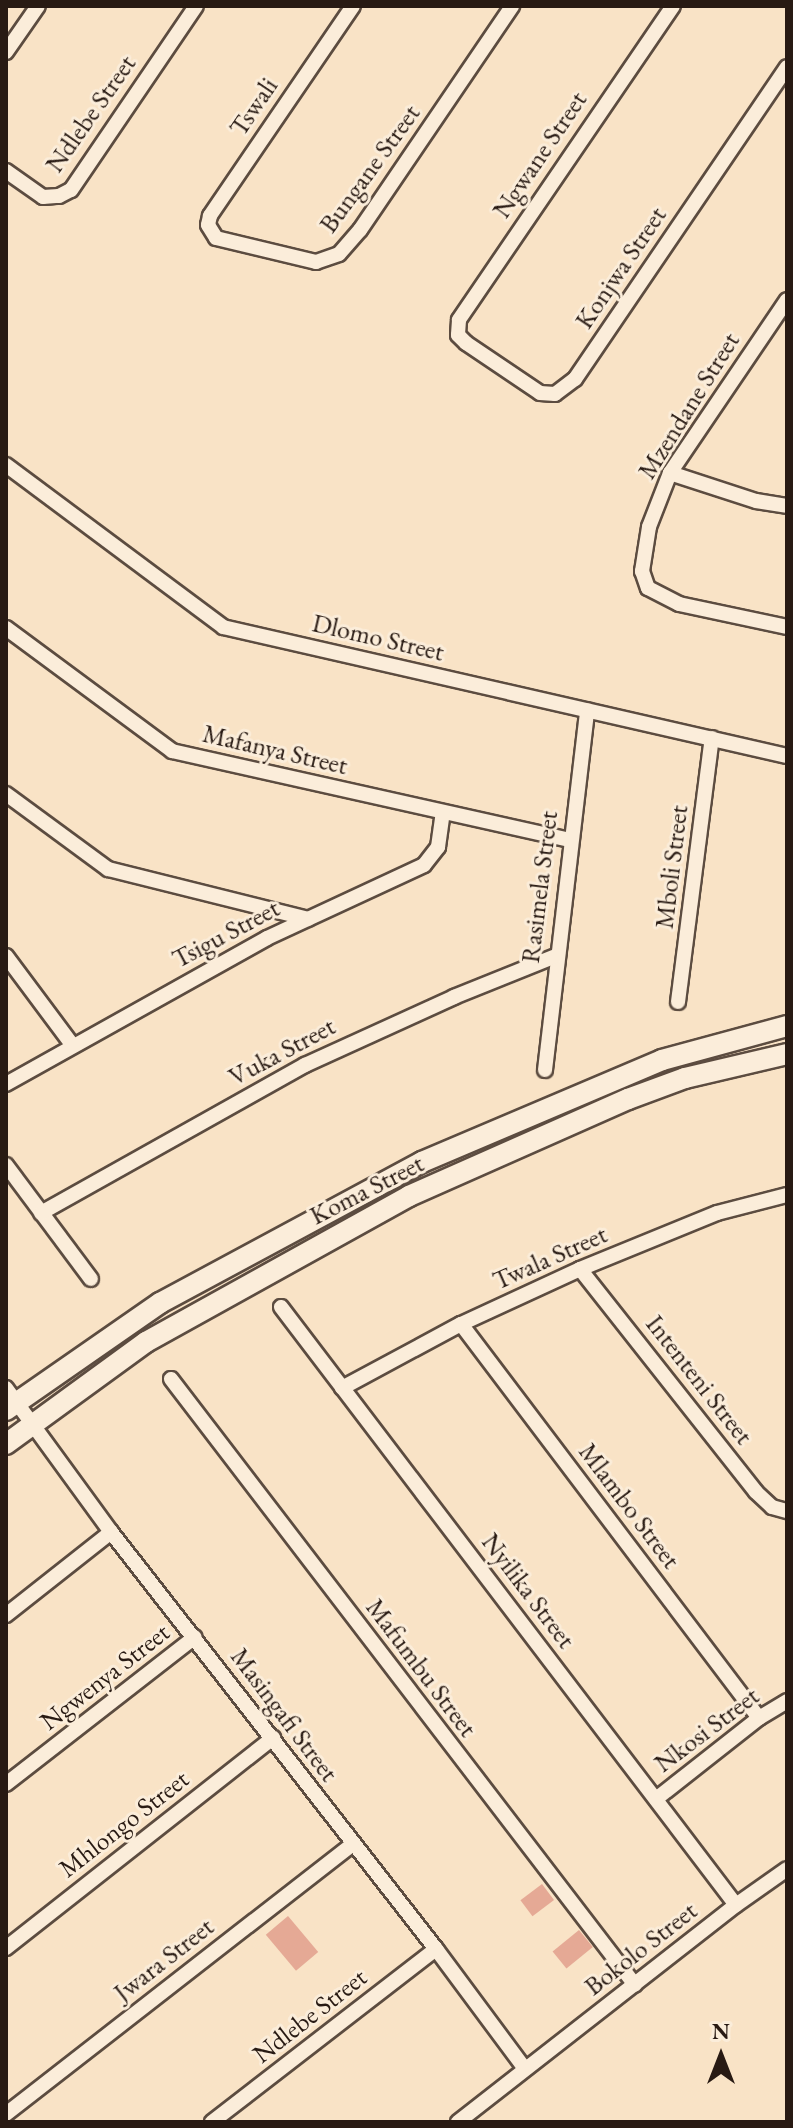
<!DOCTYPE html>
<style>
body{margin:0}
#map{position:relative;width:793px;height:2128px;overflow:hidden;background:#f9e3c6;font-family:"EB Garamond",serif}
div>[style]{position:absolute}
.building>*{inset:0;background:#e5a995;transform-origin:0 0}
.roads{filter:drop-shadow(2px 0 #5c4c40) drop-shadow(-2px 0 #5c4c40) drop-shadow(0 2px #5c4c40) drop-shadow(0 -2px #5c4c40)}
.street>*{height:14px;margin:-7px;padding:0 7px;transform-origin:7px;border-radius:7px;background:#fbedda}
.secondary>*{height:20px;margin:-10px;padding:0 10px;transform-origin:10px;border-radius:10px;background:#fbedda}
span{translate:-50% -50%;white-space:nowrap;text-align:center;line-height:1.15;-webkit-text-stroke:6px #fbedda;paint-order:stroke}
.street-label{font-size:26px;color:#281a13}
.frame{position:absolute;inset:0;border:8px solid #281a13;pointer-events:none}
.north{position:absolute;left:681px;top:2016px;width:80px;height:80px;-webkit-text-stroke:6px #fbedda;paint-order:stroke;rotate:0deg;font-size:22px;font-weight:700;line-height:32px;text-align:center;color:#281a13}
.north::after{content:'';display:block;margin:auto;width:28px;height:36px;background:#281a13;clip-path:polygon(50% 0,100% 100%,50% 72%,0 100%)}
</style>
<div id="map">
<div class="building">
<div style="left:542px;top:1884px;width:20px;height:27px;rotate:53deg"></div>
<div style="left:288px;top:1916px;width:47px;height:29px;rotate:50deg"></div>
<div style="left:579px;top:1930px;width:22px;height:34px;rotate:51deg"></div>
</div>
<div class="roads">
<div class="street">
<div style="left:353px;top:6px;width:254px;rotate:124.3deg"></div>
<div style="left:210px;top:216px;width:9px;rotate:103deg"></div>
<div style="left:208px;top:225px;width:15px;rotate:58deg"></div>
<div style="left:216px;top:238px;width:103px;rotate:13.5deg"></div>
<div style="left:316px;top:262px;width:24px;rotate:-19deg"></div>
<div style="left:339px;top:254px;width:32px;rotate:-49deg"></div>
<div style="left:360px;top:230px;width:271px;rotate:-55.8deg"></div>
<div style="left:673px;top:6px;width:380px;rotate:124.3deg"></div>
<div style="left:459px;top:320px;width:15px;rotate:94deg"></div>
<div style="left:458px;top:335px;width:11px;rotate:45deg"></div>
<div style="left:466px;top:343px;width:89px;rotate:34deg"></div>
<div style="left:540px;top:393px;width:15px;rotate:4deg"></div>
<div style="left:555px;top:394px;width:25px;rotate:-37deg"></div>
<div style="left:575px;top:379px;width:377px;rotate:-55.8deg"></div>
<div style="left:6px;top:52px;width:56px;rotate:-55.2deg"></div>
<div style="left:6px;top:171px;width:45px;rotate:35.1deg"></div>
<div style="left:43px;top:197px;width:16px;rotate:-4deg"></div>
<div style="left:59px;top:196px;width:13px;rotate:-27deg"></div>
<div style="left:71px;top:190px;width:222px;rotate:-55.8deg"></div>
<div style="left:787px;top:300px;width:209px;rotate:124.1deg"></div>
<div style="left:670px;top:473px;width:58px;rotate:111.3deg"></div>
<div style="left:649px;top:527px;width:45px;rotate:99deg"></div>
<div style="left:642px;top:571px;width:18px;rotate:71deg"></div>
<div style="left:648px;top:588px;width:35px;rotate:27deg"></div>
<div style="left:679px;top:604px;width:110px;rotate:12deg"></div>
<div style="left:6px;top:465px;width:271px;rotate:36.7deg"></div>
<div style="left:223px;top:627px;width:579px;rotate:12.88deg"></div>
<div style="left:670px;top:473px;width:90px;rotate:18deg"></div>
<div style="left:756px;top:501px;width:31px;rotate:9deg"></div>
<div style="left:6px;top:628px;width:207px;rotate:36.5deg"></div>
<div style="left:172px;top:751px;width:407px;rotate:12.6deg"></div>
<div style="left:6px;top:794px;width:127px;rotate:36.3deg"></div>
<div style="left:108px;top:869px;width:206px;rotate:14deg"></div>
<div style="left:6px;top:956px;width:112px;rotate:53.3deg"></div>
<div style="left:678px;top:1002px;width:266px;rotate:-82.7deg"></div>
<div style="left:545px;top:1070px;width:362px;rotate:-83.3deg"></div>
<div style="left:6px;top:1084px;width:299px;rotate:-29.2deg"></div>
<div style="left:267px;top:938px;width:173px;rotate:-24.9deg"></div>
<div style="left:424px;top:865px;width:23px;rotate:-52deg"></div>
<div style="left:438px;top:847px;width:35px;rotate:-82deg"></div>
<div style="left:6px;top:1165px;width:142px;rotate:53.3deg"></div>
<div style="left:41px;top:1213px;width:303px;rotate:-29.3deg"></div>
<div style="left:305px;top:1065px;width:164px;rotate:-24.5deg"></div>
<div style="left:454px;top:997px;width:110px;rotate:-21.9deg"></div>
<div style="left:580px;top:1269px;width:284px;rotate:51.7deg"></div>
<div style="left:756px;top:1492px;width:22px;rotate:43deg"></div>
<div style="left:772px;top:1507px;width:16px;rotate:15deg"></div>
<div style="left:281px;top:1307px;width:751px;rotate:52.73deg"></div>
<div style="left:461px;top:1324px;width:494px;rotate:52.9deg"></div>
<div style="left:171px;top:1379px;width:763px;rotate:52.56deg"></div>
<div style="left:6px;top:1388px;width:178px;rotate:53.9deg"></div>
<div style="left:111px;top:1532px;width:529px;rotate:52.07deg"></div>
<div style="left:436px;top:1949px;width:149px;rotate:53.4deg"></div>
<div style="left:342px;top:1388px;width:135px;rotate:-28.3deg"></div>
<div style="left:461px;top:1324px;width:131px;rotate:-24.8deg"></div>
<div style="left:580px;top:1269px;width:148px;rotate:-22.2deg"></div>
<div style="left:717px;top:1213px;width:72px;rotate:-14.4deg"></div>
<div style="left:6px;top:1615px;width:134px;rotate:-38.3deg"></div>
<div style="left:6px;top:1784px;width:239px;rotate:-37.9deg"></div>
<div style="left:656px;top:1799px;width:131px;rotate:-38.2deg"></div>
<div style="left:759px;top:1718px;width:33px;rotate:-31deg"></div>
<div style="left:6px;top:1948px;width:340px;rotate:-38.2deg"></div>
<div style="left:6px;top:2114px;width:438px;rotate:-37.9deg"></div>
<div style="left:212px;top:2122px;width:283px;rotate:-37.7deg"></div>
<div style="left:458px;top:2122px;width:353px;rotate:-38deg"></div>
<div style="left:736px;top:1905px;width:62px;rotate:-35.2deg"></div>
</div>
<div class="secondary">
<div style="left:6px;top:1410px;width:188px;rotate:-34.8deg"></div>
<div style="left:160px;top:1303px;width:298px;rotate:-28.3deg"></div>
<div style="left:422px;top:1162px;width:261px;rotate:-23deg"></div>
<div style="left:662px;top:1060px;width:130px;rotate:-15.2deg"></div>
<div style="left:6px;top:1444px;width:173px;rotate:-36.1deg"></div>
<div style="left:146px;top:1342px;width:301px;rotate:-29deg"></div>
<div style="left:409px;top:1196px;width:240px;rotate:-23.9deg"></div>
<div style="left:628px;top:1099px;width:61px;rotate:-20.2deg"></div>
<div style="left:685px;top:1078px;width:105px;rotate:-13.2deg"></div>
</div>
</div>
<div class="street-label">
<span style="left:254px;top:107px;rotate:-56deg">Tswali</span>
<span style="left:91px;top:114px;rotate:-55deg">Ndlebe Street</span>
<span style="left:540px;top:155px;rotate:-56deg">Ngwane Street</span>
<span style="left:370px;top:169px;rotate:-54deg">Bungane Street</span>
<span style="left:621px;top:268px;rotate:-56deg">Konjwa Street</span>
<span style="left:689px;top:406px;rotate:-58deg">Mzendane Street</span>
<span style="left:378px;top:638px;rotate:13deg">Dlomo Street</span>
<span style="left:275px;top:750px;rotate:13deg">Mafanya Street</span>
<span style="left:672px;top:867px;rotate:-83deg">Mboli Street</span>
<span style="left:540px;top:887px;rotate:-83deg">Rasimela Street</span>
<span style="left:226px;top:934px;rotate:-28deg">Tsigu Street</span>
<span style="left:282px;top:1052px;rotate:-28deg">Vuka Street</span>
<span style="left:367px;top:1190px;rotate:-27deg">Koma Street</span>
<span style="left:550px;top:1258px;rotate:-24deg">Twala Street</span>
<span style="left:699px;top:1380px;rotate:52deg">Intenteni Street</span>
<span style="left:629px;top:1506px;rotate:53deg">Mlambo Street</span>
<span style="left:528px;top:1591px;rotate:53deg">Nyilika Street</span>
<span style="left:421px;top:1668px;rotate:53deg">Mafumbu Street</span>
<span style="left:105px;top:1677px;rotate:-38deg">Ngwenya Street</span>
<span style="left:284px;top:1715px;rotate:53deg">Masingafi Street</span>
<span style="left:707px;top:1730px;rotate:-37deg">Nkosi Street</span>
<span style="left:124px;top:1824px;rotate:-38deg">Mhlongo Street</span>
<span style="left:641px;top:1949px;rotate:-38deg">Bokolo Street</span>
<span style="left:164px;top:1960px;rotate:-38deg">Jwara Street</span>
<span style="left:310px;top:2016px;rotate:-38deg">Ndlebe Street</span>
</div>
<div class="frame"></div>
<div class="north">N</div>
</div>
